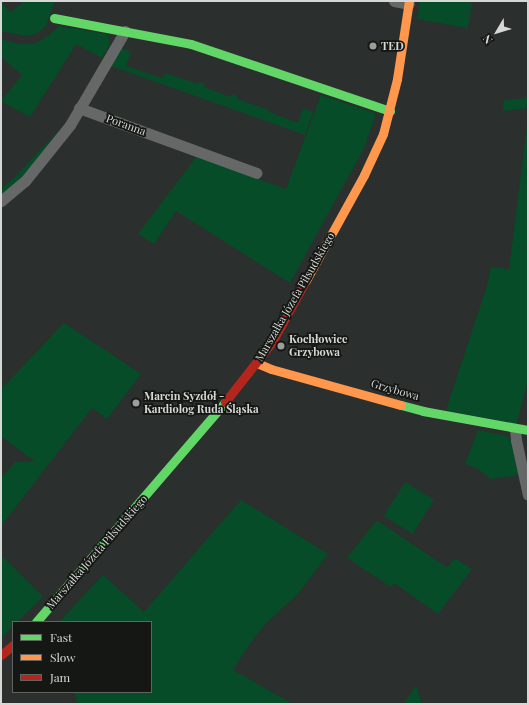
<!DOCTYPE html>
<meta charset="utf-8">
<style>
body{margin:0}
#map{position:relative;width:529px;height:705px;overflow:hidden;background:#2b2f2d;font-family:"Playfair Display",serif}
div>[style]{position:absolute}
.green>*{inset:0;background:#064c28;transform-origin:0 0}
.street>*{height:11px;margin:-5.5px;padding:0 5.5px;transform-origin:5.5px;border-radius:5.5px;background:#666867}
.fast>*{height:9px;margin:-4.5px;padding:0 4.5px;transform-origin:4.5px;border-radius:4.5px;background:#63d668}
.slow>*{height:9px;margin:-4.5px;padding:0 4.5px;transform-origin:4.5px;border-radius:4.5px;background:#ff974d}
.jam>*{height:9px;margin:-4.5px;padding:0 4.5px;transform-origin:4.5px;border-radius:4.5px;background:#b3261e}
.dots>*{width:11px;height:11px;translate:-50% -50%;box-sizing:border-box;border:2px solid #151715;border-radius:50%}
span{translate:-50% -50%;white-space:nowrap;text-align:center;line-height:1.15;-webkit-text-stroke:3.5px #151715;paint-order:stroke}
.poi-label{font-size:11px;color:#d5d8d5;font-weight:700}
.left{translate:0 -50%;text-align:left}
.street-label{font-size:11px;color:#d5d8d5}
.frame{position:absolute;inset:0;border:2px solid #d5d8d5;pointer-events:none}
.legend{position:absolute;left:12px;top:621px;width:140px;height:72px;box-sizing:border-box;background:#151715;border:1px solid #626462;margin:0;padding:5px 7px;list-style:none;font-size:12px;color:#d5d8d5}
.legend li{display:flex;align-items:center;gap:8px;height:20px}
.legend b{width:20px;border:1px solid #626462}
.north{position:absolute;left:477px;top:12px;width:40px;height:40px;-webkit-text-stroke:3px #151715;paint-order:stroke;rotate:232deg;font-size:11px;font-weight:700;line-height:16px;text-align:center;color:#d5d8d5}
.north::after{content:'';display:block;margin:auto;width:14px;height:18px;background:#d5d8d5;clip-path:polygon(50% 0,100% 100%,50% 72%,0 100%)}
</style>
<div id="map">
<div class="green">
<div style="clip-path:polygon(25px 1px,55px 1px,46px 26px,36px 34px,26px 36px,1px 31px,1px 2px,10px 12px)"></div>
<div style="clip-path:polygon(420px 1px,461px 1px,472px 3px,468px 28px,417px 19px)"></div>
<div style="clip-path:polygon(59px 26px,107px 34px,110px 40px,109px 46px,102px 58px,76px 44px,30px 117px,1px 101px,22px 75px,1px 57px,1px 39px,19px 44px,34px 44px,48px 36px)"></div>
<div style="clip-path:polygon(121px 48px,131px 52px,126px 66px,162px 78px,165px 73px,198px 84px,199px 82px,205px 84px,204px 87px,231px 97px,232px 94px,237px 96px,237px 99px,269px 110px,269px 112px,298px 123px,303px 108px,313px 112px,305px 135px,111px 66px)"></div>
<div style="clip-path:polygon(321px 95px,374px 113px,375px 117px,363px 150px,290px 283px,176px 211px,154px 244px,138px 234px,197px 156px,286px 189px)"></div>
<div style="clip-path:polygon(528px 98px,528px 108px,503px 111px,504px 100px)"></div>
<div style="clip-path:polygon(528px 119px,528px 381px,516px 425px,446px 410px,486px 289px,491px 267px,509px 269px)"></div>
<div style="clip-path:polygon(58px 131px,36px 161px,15px 184px,1px 195px,1px 189px,14px 178px)"></div>
<div style="clip-path:polygon(64px 323px,141px 374px,107px 419px,92px 408px,1px 526px,1px 478px,15px 462px,34px 461px,1px 436px,1px 389px)"></div>
<div style="clip-path:polygon(478px 430px,507px 436px,512px 442px,519px 475px,491px 479px,478px 469px,465px 464px)"></div>
<div style="left:405px;top:482px;width:34px;height:40px;rotate:32deg"></div>
<div style="clip-path:polygon(241px 500px,328px 554px,297px 595px,265px 624px,251px 642px,233px 670px,293px 704px,78px 704px,74px 692px,151px 692px,151px 622px,59px 622px,103px 575px,144px 612px)"></div>
<div style="clip-path:polygon(376px 521px,378px 521px,446px 567px,450px 566px,451px 561px,456px 559px,472px 569px,438px 614px,394px 583px,391px 587px,347px 558px)"></div>
<div style="clip-path:polygon(1px 555px,43px 597px,17px 622px,13px 622px,13px 626px,2px 637px)"></div>
<div style="clip-path:polygon(416px 685px,422px 704px,404px 704px,407px 699px)"></div>
</div>
<div class="street">
<div style="left:394px;top:1px;width:15px;rotate:11deg"></div>
<div style="left:79px;top:108px;width:189px;rotate:20.1deg"></div>
<div style="left:1px;top:201px;width:31px;rotate:-40deg"></div>
<div style="left:25px;top:181px;width:72px;rotate:-51.2deg"></div>
<div style="left:70px;top:125px;width:109px;rotate:-59.7deg"></div>
<div style="left:515px;top:429px;width:11px;rotate:85deg"></div>
<div style="left:516px;top:440px;width:56px;rotate:77.7deg"></div>
</div>
<div class="fast">
<div style="left:54px;top:18px;width:139px;rotate:10.7deg"></div>
<div style="left:191px;top:44px;width:210px;rotate:18.6deg"></div>
<div style="left:401px;top:405px;width:23px;rotate:15deg"></div>
<div style="left:423px;top:411px;width:107px;rotate:10.3deg"></div>
<div style="left:36px;top:622px;width:290px;rotate:-49.3deg"></div>
</div>
<div class="slow">
<div style="left:305px;top:282px;width:122px;rotate:-61.1deg"></div>
<div style="left:364px;top:175px;width:45px;rotate:-65.1deg"></div>
<div style="left:383px;top:134px;width:57px;rotate:-75.7deg"></div>
<div style="left:397px;top:79px;width:79px;rotate:-81.3deg"></div>
<div style="left:257px;top:363px;width:15px;rotate:23deg"></div>
<div style="left:271px;top:369px;width:135px;rotate:15.5deg"></div>
</div>
<div class="jam">
<div style="left:225px;top:402px;width:76px;rotate:-51.9deg"></div>
<div style="left:272px;top:342px;width:68px;rotate:-61.2deg"></div>
<div style="left:1px;top:655px;width:16px;rotate:-40deg"></div>
</div>
<div class="dots">
<div style="left:373px;top:46px;background:#9a9d9a"></div>
<div style="left:281px;top:346px;background:#9a9d9a"></div>
<div style="left:136px;top:403px;background:#9a9d9a"></div>
</div>
<div class="poi-label">
<span class="left" style="left:381px;top:46px">TED</span>
<span class="left" style="left:289px;top:346px">Kochłowice<br>Grzybowa</span>
<span class="left" style="left:144px;top:403px">Marcin Syzdół -<br>Kardiolog Ruda Śląska</span>
</div>
<div class="street-label">
<span style="left:126px;top:125px;rotate:20deg">Poranna</span>
<span style="left:295px;top:297px;rotate:-60deg">Marszałka Józefa Piłsudskiego</span>
<span style="left:395px;top:390px;rotate:16deg">Grzybowa</span>
<span style="left:97px;top:552px;rotate:-49deg">Marszałka Józefa Piłsudskiego</span>
</div>
<div class="frame"></div>
<ul class="legend">
<li><b style="height:5px;background:#63d668"></b>Fast</li>
<li><b style="height:5px;background:#ff974d"></b>Slow</li>
<li><b style="height:5px;background:#b3261e"></b>Jam</li>
</ul>
<div class="north">N</div>
</div>
